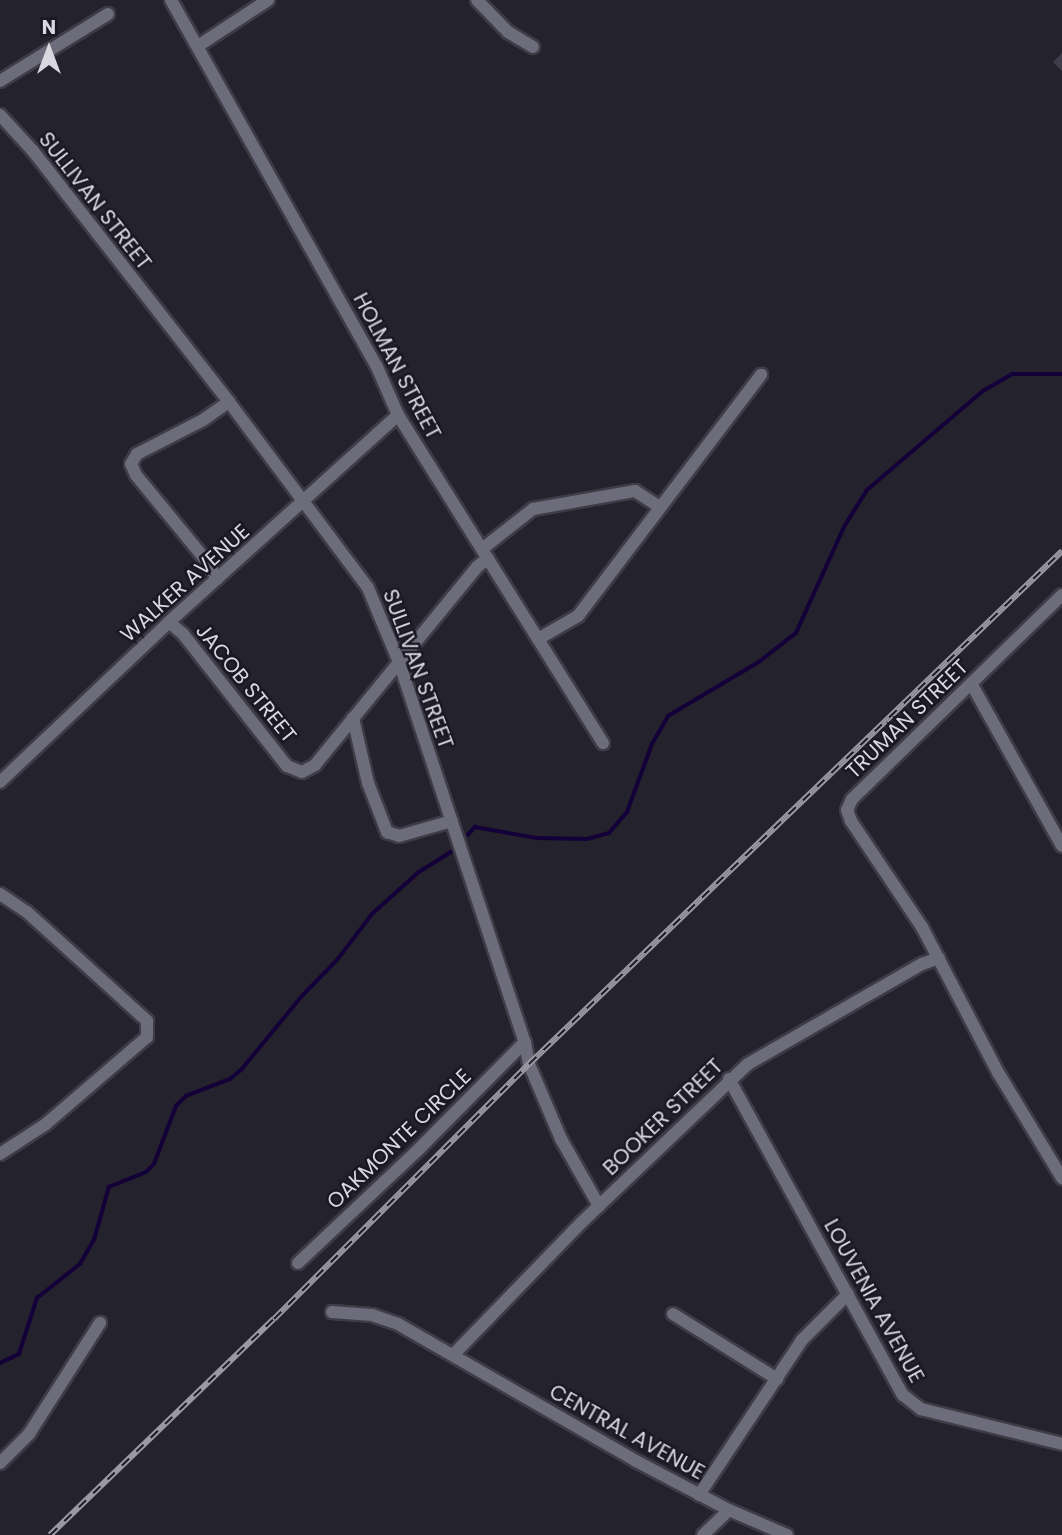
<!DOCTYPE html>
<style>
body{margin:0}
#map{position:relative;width:1062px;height:1535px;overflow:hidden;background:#23222d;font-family:Poppins,sans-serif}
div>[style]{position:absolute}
.stream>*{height:3.5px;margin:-1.75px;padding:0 1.75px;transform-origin:1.75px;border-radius:1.75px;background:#140038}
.building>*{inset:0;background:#3f3d4a}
.roads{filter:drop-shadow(2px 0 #3e3c46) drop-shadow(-2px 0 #3e3c46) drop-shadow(0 2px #3e3c46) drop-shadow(0 -2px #3e3c46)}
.minor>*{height:12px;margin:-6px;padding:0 6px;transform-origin:6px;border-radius:6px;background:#6d6c7a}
.rail>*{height:6px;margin-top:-3px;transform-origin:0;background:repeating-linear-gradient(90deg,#1a1824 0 10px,#9a99a2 0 20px);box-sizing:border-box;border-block:2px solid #9a99a2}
span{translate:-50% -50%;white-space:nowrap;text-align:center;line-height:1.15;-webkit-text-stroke:5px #1a1824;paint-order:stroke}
.street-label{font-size:21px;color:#d9d8e0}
.north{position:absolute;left:14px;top:14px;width:70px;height:70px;-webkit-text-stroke:5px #1a1824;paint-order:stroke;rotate:0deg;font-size:19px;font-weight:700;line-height:28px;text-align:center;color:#d9d8e0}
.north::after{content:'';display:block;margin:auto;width:24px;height:32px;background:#d9d8e0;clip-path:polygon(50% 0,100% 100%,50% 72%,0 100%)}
</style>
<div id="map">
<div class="stream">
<div style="left:468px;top:835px;width:11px;rotate:-49deg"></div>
<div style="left:475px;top:827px;width:63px;rotate:10.1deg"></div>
<div style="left:537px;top:838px;width:50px;rotate:1.1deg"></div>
<div style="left:587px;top:839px;width:23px;rotate:-15deg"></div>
<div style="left:609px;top:833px;width:28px;rotate:-49deg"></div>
<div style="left:627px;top:812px;width:72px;rotate:-69.8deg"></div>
<div style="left:652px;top:744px;width:32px;rotate:-60deg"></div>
<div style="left:668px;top:716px;width:106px;rotate:-30.7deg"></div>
<div style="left:759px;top:662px;width:47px;rotate:-38.1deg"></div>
<div style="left:796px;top:633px;width:116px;rotate:-65.6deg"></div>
<div style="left:844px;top:527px;width:44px;rotate:-58.1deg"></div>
<div style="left:867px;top:490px;width:153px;rotate:-40.5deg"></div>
<div style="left:983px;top:391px;width:34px;rotate:-30deg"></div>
<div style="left:1012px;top:374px;width:50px"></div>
<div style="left:0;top:1363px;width:21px;rotate:-25deg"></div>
<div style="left:19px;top:1354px;width:59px;rotate:-72.2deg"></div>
<div style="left:37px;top:1298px;width:55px;rotate:-38.3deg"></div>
<div style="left:80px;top:1264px;width:28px;rotate:-60deg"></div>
<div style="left:94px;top:1240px;width:55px;rotate:-74.2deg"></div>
<div style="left:109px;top:1187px;width:40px;rotate:-22deg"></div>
<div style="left:146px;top:1172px;width:11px;rotate:-45deg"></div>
<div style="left:154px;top:1164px;width:62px;rotate:-69.2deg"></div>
<div style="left:176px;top:1106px;width:14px;rotate:-45deg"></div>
<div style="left:186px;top:1096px;width:47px;rotate:-21.1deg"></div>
<div style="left:230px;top:1079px;width:14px;rotate:-39deg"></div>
<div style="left:241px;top:1070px;width:96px;rotate:-50.5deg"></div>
<div style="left:302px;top:996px;width:52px;rotate:-45.8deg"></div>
<div style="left:338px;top:959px;width:56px;rotate:-52.9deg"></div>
<div style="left:372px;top:914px;width:63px;rotate:-41.8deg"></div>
<div style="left:419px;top:872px;width:38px;rotate:-32deg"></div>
</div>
<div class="building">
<div style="clip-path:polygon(1062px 53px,1062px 71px,1053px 62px)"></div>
</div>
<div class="roads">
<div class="minor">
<div style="left:171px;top:0;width:421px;rotate:60.7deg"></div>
<div style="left:377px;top:367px;width:52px;rotate:66.4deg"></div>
<div style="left:398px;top:415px;width:387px;rotate:58deg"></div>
<div style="left:477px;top:0;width:45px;rotate:45.9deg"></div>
<div style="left:508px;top:32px;width:29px;rotate:31deg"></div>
<div style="left:198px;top:46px;width:84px;rotate:-33.3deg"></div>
<div style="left:0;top:81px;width:127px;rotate:-31.8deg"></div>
<div style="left:0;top:115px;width:49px;rotate:47.5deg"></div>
<div style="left:33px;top:151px;width:318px;rotate:52deg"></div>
<div style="left:229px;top:402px;width:232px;rotate:53.2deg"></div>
<div style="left:368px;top:588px;width:80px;rotate:67.3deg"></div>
<div style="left:399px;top:662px;width:400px;rotate:71.7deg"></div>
<div style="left:525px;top:1042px;width:22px;rotate:80deg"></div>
<div style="left:529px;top:1064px;width:82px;rotate:66.9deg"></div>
<div style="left:561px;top:1139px;width:77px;rotate:60.4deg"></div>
<div style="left:482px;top:549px;width:65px;rotate:-38.1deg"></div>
<div style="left:533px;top:509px;width:104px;rotate:-10deg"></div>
<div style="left:635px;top:491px;width:30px;rotate:33deg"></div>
<div style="left:217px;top:579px;width:17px;rotate:-118deg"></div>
<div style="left:209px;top:564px;width:115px;rotate:-129.4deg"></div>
<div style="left:136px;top:475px;width:12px;rotate:-114deg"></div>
<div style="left:131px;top:464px;width:12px;rotate:-59deg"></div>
<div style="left:137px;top:454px;width:74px;rotate:-27.3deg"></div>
<div style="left:203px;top:420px;width:32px;rotate:-35deg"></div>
<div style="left:1062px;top:595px;width:293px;rotate:135.8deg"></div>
<div style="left:852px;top:799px;width:12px;rotate:114deg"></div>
<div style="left:847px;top:810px;width:12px;rotate:70deg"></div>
<div style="left:851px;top:821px;width:128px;rotate:56.2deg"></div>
<div style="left:922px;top:927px;width:166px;rotate:62.4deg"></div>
<div style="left:999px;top:1074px;width:122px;rotate:58.8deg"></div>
<div style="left:169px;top:622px;width:18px;rotate:41deg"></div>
<div style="left:183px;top:634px;width:168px;rotate:51.8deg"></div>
<div style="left:287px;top:766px;width:16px;rotate:22deg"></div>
<div style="left:302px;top:772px;width:15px;rotate:-28deg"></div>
<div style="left:315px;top:765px;width:256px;rotate:-50.7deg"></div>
<div style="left:477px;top:567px;width:14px;rotate:-39deg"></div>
<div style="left:538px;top:639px;width:46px;rotate:-29.9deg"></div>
<div style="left:578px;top:616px;width:303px;rotate:-52.8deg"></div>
<div style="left:972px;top:685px;width:184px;rotate:60.8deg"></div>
<div style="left:353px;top:718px;width:67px;rotate:77deg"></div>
<div style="left:368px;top:783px;width:53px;rotate:68.8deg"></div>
<div style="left:387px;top:832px;width:13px;rotate:18deg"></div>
<div style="left:399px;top:836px;width:55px;rotate:-15.8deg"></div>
<div style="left:0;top:782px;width:233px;rotate:-43.4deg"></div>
<div style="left:169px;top:622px;width:309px;rotate:-42.1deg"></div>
<div style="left:0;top:894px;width:32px;rotate:34deg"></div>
<div style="left:27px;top:912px;width:132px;rotate:42.2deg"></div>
<div style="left:125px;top:1001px;width:30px;rotate:42deg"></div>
<div style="left:147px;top:1021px;width:16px;rotate:90deg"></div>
<div style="left:147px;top:1037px;width:133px;rotate:139.3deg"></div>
<div style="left:46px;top:1124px;width:55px;rotate:146.9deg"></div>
<div style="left:729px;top:1079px;width:361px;rotate:61.2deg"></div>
<div style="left:903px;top:1395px;width:23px;rotate:38deg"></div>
<div style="left:921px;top:1409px;width:145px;rotate:13.9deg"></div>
<div style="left:298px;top:1263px;width:168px;rotate:-43.3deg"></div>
<div style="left:420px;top:1148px;width:149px;rotate:-45.3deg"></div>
<div style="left:332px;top:1312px;width:40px;rotate:4.3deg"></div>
<div style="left:372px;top:1315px;width:28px;rotate:19deg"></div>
<div style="left:398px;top:1324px;width:275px;rotate:29.9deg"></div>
<div style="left:636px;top:1461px;width:105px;rotate:27.8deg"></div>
<div style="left:729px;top:1510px;width:63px;rotate:23.3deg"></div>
<div style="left:673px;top:1314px;width:123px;rotate:32deg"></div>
<div style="left:453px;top:1355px;width:185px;rotate:-45.9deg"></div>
<div style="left:582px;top:1222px;width:229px;rotate:-43.6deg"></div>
<div style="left:748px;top:1064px;width:201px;rotate:-29.9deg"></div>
<div style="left:922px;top:964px;width:18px;rotate:-19deg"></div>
<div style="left:0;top:1463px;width:41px;rotate:-45deg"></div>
<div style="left:29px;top:1434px;width:132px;rotate:-57.4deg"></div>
<div style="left:699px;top:1495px;width:186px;rotate:-56.4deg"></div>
<div style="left:802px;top:1340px;width:65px;rotate:-45deg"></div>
<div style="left:703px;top:1535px;width:36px;rotate:-44deg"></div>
</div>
</div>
<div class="rail">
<div style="left:50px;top:1535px;width:311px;rotate:-44deg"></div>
<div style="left:274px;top:1319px;width:361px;rotate:-45deg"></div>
<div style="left:529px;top:1064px;width:740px;rotate:-43.9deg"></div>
</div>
<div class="street-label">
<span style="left:95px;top:201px;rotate:52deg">SULLIVAN STREET</span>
<span style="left:397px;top:366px;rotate:62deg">HOLMAN STREET</span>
<span style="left:185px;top:583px;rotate:-42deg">WALKER AVENUE</span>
<span style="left:418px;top:669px;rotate:70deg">SULLIVAN STREET</span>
<span style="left:246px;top:683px;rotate:51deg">JACOB STREET</span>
<span style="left:907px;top:719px;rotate:-44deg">TRUMAN STREET</span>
<span style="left:663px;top:1117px;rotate:-44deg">BOOKER STREET</span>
<span style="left:399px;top:1139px;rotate:-44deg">OAKMONTE CIRCLE</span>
<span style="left:874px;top:1301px;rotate:61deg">LOUVENIA AVENUE</span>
<span style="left:627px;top:1432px;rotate:29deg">CENTRAL AVENUE</span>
</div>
<div class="north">N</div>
</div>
